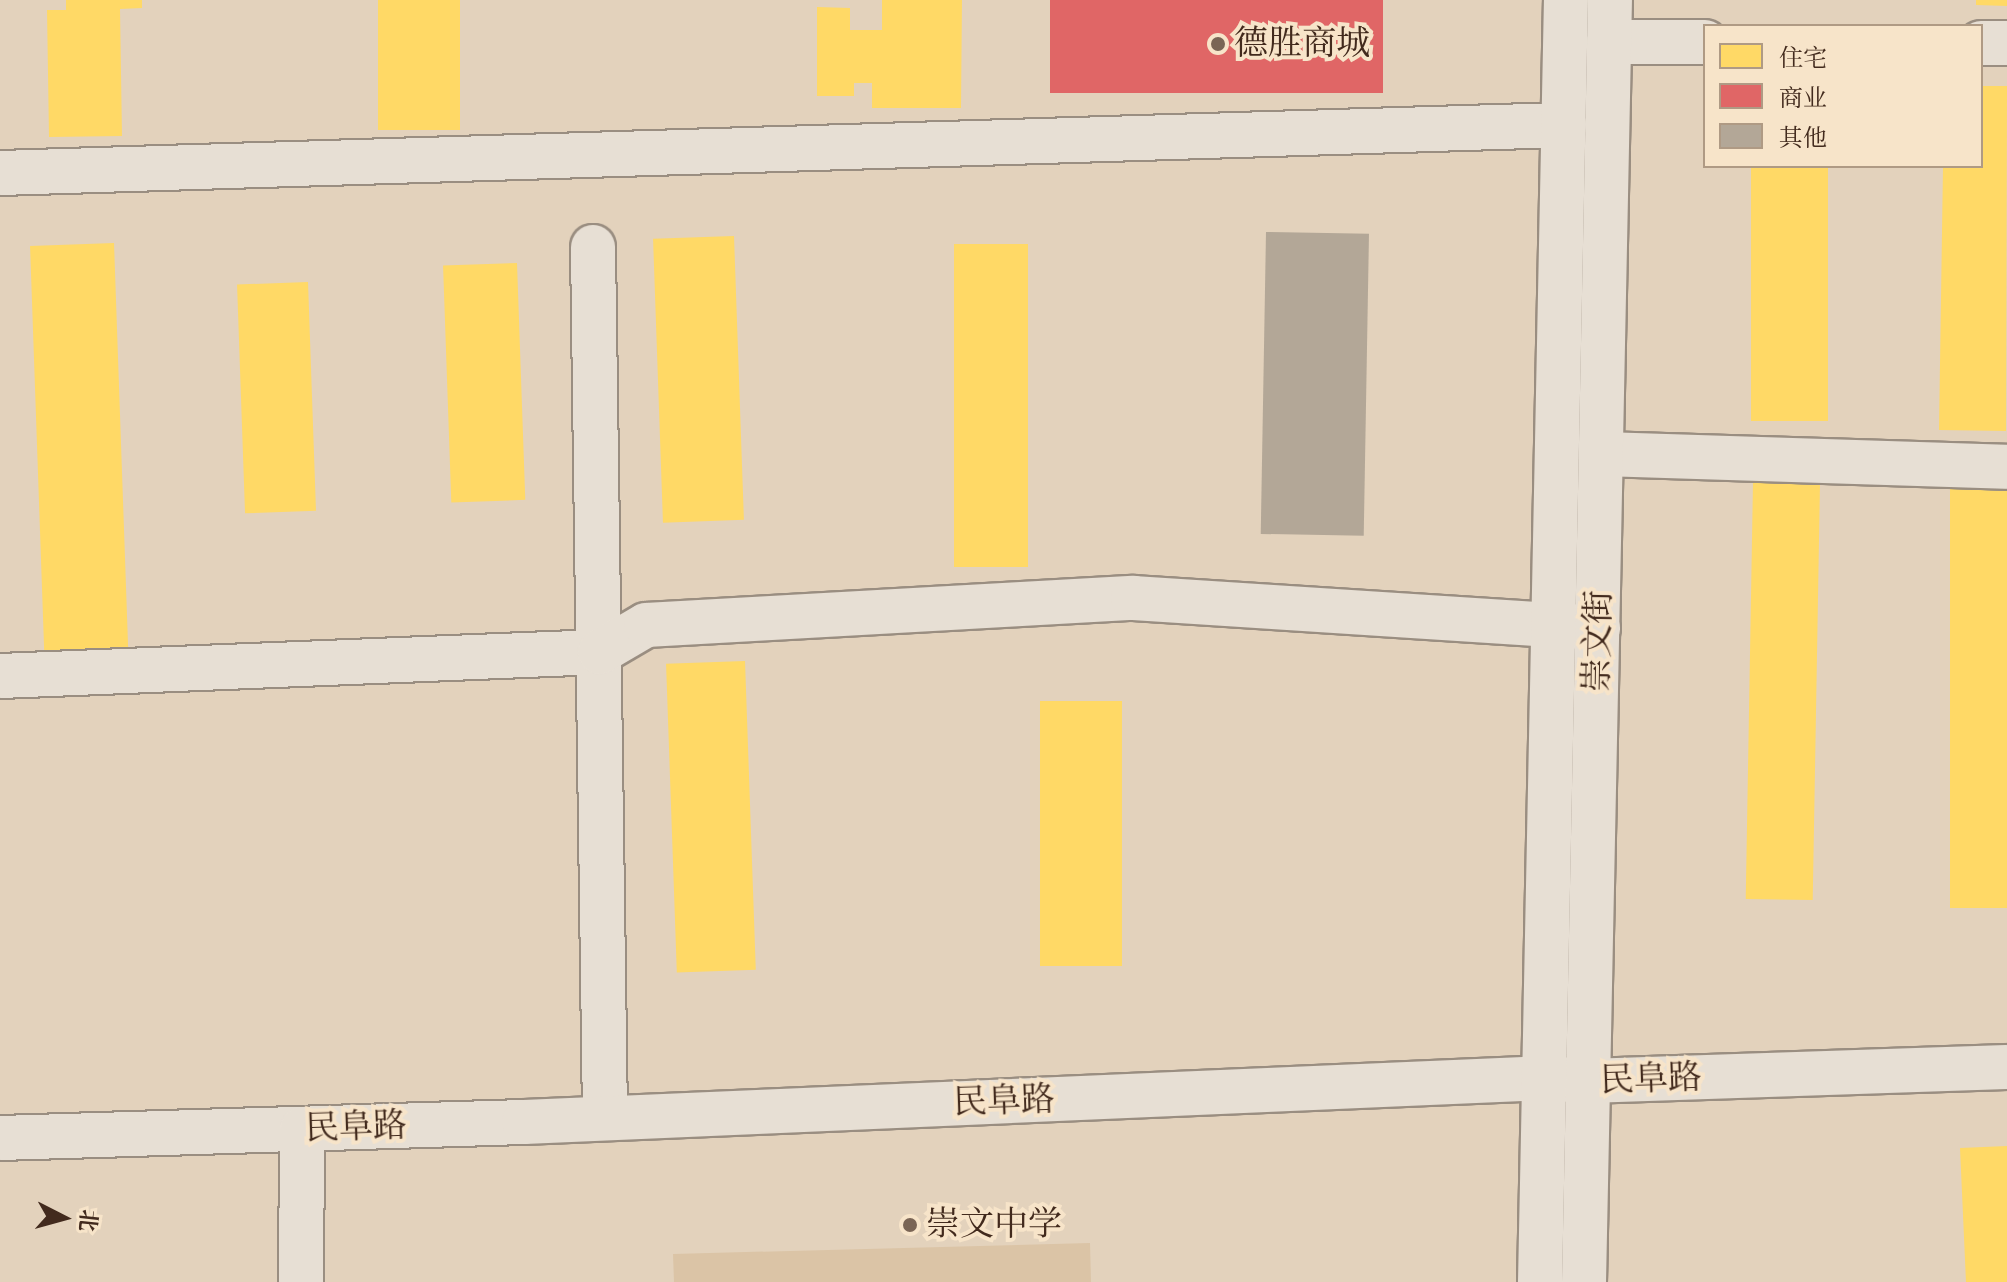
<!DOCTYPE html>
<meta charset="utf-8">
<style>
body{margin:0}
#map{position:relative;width:2007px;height:1282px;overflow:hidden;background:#e3d2bc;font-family:Cardo,"Noto Serif SC",serif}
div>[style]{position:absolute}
.green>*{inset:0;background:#dbc4a6}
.homes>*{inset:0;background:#ffd966;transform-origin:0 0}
.shops>*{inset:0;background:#e06666;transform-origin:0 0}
.building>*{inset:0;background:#b3a797;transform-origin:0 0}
.roads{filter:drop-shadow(2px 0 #9a8e81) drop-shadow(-2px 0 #9a8e81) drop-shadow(0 2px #9a8e81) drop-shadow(0 -2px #9a8e81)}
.minor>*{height:44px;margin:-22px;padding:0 22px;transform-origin:22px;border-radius:22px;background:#e7dfd4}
.dots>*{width:22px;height:22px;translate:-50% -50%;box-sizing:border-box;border:4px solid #f7e4c9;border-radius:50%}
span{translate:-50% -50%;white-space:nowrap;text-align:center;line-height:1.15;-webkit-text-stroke:8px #f7e4c9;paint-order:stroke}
.poi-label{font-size:34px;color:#422a1d}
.left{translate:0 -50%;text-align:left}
.street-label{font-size:34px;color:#422a1d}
.legend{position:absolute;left:1703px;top:24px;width:280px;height:144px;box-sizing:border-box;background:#f7e4c9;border:2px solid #af9a84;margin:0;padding:10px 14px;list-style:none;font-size:24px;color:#422a1d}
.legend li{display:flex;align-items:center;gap:16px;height:40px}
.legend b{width:40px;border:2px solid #af9a84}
.north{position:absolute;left:24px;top:1178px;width:80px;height:80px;-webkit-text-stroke:6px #f7e4c9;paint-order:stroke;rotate:96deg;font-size:22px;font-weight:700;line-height:32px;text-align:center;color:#422a1d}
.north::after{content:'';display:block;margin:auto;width:28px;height:36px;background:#422a1d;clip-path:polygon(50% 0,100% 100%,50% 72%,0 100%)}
</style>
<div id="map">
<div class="green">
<div style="clip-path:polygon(1090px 1243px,1091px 1282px,674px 1282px,673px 1254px)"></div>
</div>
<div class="homes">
<div style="clip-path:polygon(66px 0,142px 0,142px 8px,120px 9px,122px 136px,49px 137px,47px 10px,66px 10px)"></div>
<div style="left:378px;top:0;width:82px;height:130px"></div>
<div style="clip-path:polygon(882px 0,962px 0,961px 108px,872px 108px,872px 83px,854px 83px,854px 96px,817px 96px,817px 7px,850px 8px,850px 30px,882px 30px)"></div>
<div style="clip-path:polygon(1976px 0,2007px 0,2007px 6px,1976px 5px)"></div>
<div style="clip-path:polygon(1981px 86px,2007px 86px,2006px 431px,1939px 430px,1943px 166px,1981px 166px)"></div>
<div style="left:1751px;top:166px;width:77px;height:255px"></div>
<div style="left:734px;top:236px;width:284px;height:81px;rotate:88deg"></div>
<div style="left:114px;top:243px;width:414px;height:84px;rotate:88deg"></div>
<div style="left:954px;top:244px;width:74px;height:323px"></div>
<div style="left:517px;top:263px;width:237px;height:74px;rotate:88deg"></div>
<div style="left:308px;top:282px;width:229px;height:71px;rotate:88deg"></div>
<div style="left:1753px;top:482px;width:67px;height:417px;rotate:1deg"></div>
<div style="left:1950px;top:489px;width:57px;height:419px"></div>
<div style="left:745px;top:661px;width:309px;height:79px;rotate:88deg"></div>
<div style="left:1040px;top:701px;width:82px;height:265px"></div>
<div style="clip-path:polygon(2007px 1146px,2007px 1282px,1966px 1282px,1960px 1148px)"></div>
</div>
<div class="shops">
<div style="left:1050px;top:0;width:333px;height:93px"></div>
</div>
<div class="building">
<div style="left:1266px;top:232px;width:103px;height:302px;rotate:1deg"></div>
</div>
<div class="roads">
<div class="minor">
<div style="left:1609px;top:42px;width:96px"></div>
<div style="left:1981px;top:43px;width:26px"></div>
<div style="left:0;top:173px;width:1565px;rotate:-1.76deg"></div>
<div style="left:593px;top:247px;width:871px;rotate:89.21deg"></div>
<div style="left:1601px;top:454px;width:406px;rotate:1.8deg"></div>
<div style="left:0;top:676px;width:600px;rotate:-2.29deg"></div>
<div style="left:600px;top:652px;width:53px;rotate:-30.4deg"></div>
<div style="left:646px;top:625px;width:488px;rotate:-3.2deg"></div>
<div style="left:1133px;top:598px;width:466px;rotate:3.7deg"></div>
<div style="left:0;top:1138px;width:524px;rotate:-1.75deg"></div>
<div style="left:524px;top:1122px;width:1020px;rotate:-2.47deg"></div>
<div style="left:1543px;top:1078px;width:44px;rotate:3.9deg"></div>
<div style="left:1587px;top:1081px;width:420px;rotate:-1.9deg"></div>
<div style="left:301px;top:1282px;width:153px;rotate:-89.6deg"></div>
<div style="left:1540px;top:1282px;width:1282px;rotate:-88.84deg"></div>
<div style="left:1584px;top:1282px;width:1282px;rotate:-88.84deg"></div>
</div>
</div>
<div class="dots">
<div style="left:1218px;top:44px;background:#7a6555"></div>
<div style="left:910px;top:1225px;background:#7a6555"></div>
</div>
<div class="poi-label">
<span class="left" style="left:1234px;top:44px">德胜商城</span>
<span class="left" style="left:926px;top:1225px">崇文中学</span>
</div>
<div class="street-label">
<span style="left:1598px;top:641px;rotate:-89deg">崇文街</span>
<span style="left:1651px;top:1079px;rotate:-2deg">民阜路</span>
<span style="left:1004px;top:1101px;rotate:-2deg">民阜路</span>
<span style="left:356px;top:1127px;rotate:-2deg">民阜路</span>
</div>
<ul class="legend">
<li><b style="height:22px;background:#ffd966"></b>住宅</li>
<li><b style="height:22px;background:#e06666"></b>商业</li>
<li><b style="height:22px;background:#b3a797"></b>其他</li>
</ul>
<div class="north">北</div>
</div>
